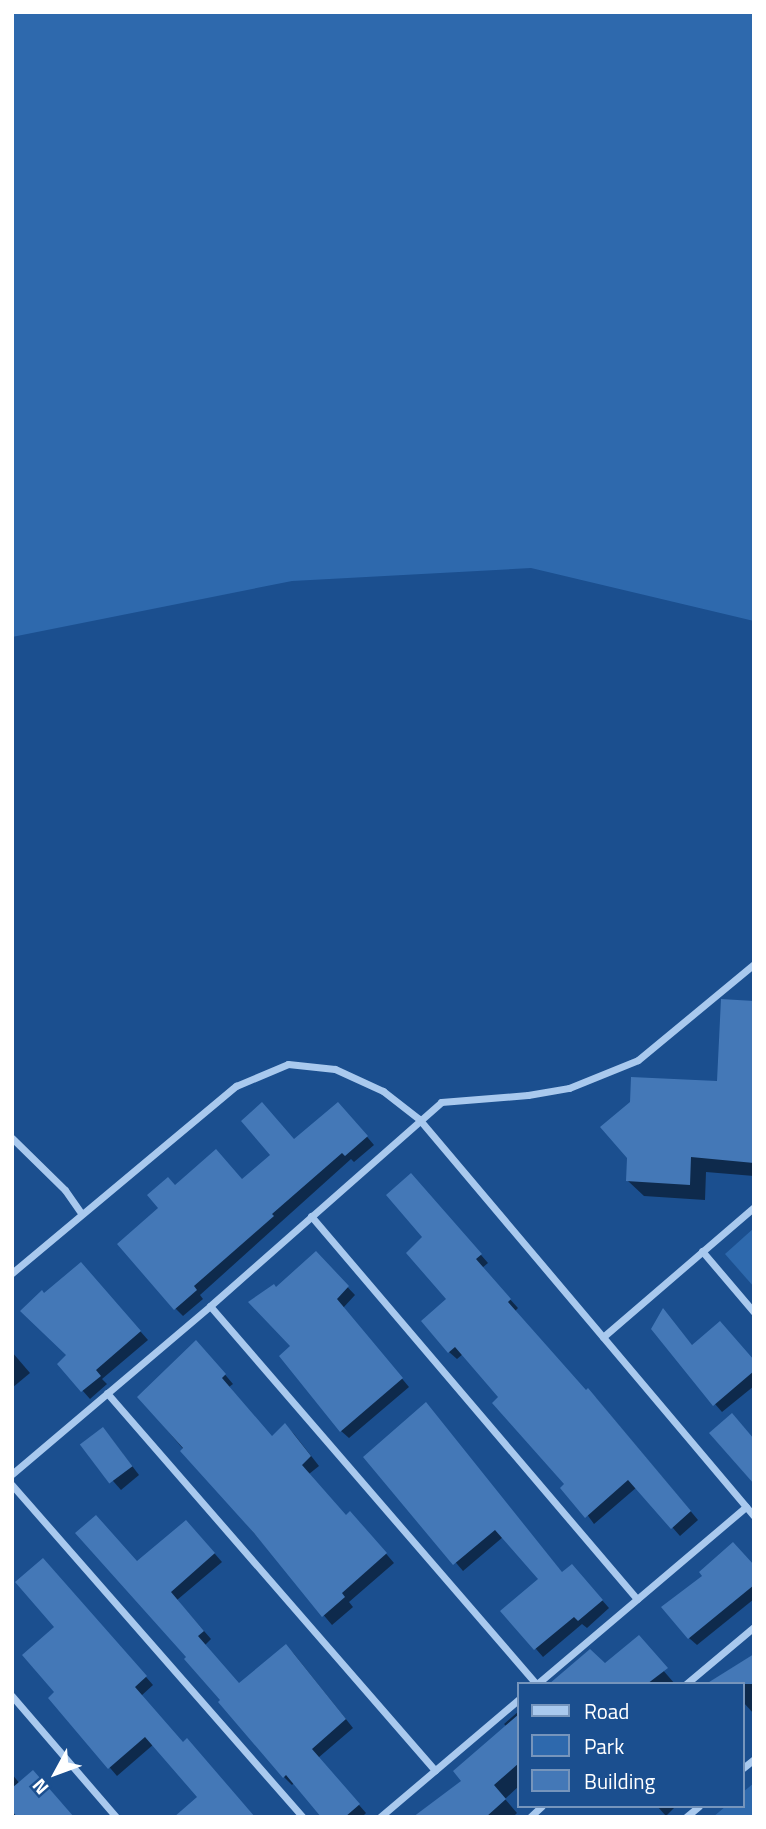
<!DOCTYPE html>
<style>
body{margin:0}
#map{position:relative;width:766px;height:1829px;overflow:hidden;background:#1b4f8f;font-family:"Titillium Web",sans-serif}
div>[style]{position:absolute}
.green>*{inset:0;background:#2e69ad}
.shadow>*{inset:0;background:#0007}
.building>*{inset:0;background:#4478b7;transform-origin:0 0}
.minor>*{height:7px;margin:-3.5px;padding:0 3.5px;transform-origin:3.5px;border-radius:3.5px;background:#a9c9ee}
span{translate:-50% -50%;white-space:nowrap;text-align:center;line-height:1.15;-webkit-text-stroke:5px #1b4f8f;paint-order:stroke}
.frame{position:absolute;inset:0;border:14px solid #fff;pointer-events:none}
.legend{position:absolute;left:517px;top:1682px;width:228px;height:126px;box-sizing:border-box;background:#1b4f8f;border:2px solid #7695bc;margin:0;padding:9px 12px;list-style:none;font-size:21px;color:#fff}
.legend li{display:flex;align-items:center;gap:14px;height:35px}
.legend b{width:35px;border:2px solid #7695bc}
.north{position:absolute;left:21px;top:1738px;width:70px;height:70px;-webkit-text-stroke:5px #1b4f8f;paint-order:stroke;rotate:229deg;font-size:19px;font-weight:700;line-height:28px;text-align:center;color:#fff}
.north::after{content:'';display:block;margin:auto;width:24px;height:32px;background:#fff;clip-path:polygon(50% 0,100% 100%,50% 72%,0 100%)}
</style>
<div id="map">
<div class="green">
<div style="clip-path:polygon(12px 12px,754px 12px,754px 621px,531px 568px,292px 581px,12px 637px)"></div>
<div style="clip-path:polygon(754px 1228px,754px 1287px,725px 1254px)"></div>
<div style="clip-path:polygon(754px 1783px,754px 1817px,713px 1817px,726px 1806px,743px 1806px,743px 1792px)"></div>
</div>
<div class="shadow">
<div style="clip-path:polygon(754px 1003px,754px 1176px,706px 1172px,705px 1200px,644px 1196px,628px 1181px,719px 1083px)"></div>
<div style="clip-path:polygon(346px 1112px,374px 1145px,354px 1162px,351px 1159px,200px 1295px,203px 1299px,183px 1316px,175px 1308px,161px 1208px,176px 1187px,242px 1181px,295px 1141px)"></div>
<div style="clip-path:polygon(419px 1184px,488px 1263px,482px 1268px,518px 1308px,515px 1311px,586px 1392px,596px 1398px,698px 1520px,680px 1536px,637px 1487px,594px 1524px,501px 1397px,463px 1354px,457px 1359px,449px 1352px,449px 1299px,424px 1237px)"></div>
<div style="clip-path:polygon(316px 1254px,355px 1295px,343px 1308px,409px 1387px,349px 1438px,341px 1431px,293px 1347px,276px 1289px)"></div>
<div style="clip-path:polygon(88px 1272px,148px 1340px,102px 1379px,107px 1384px,90px 1399px,59px 1364px,69px 1356px,45px 1295px)"></div>
<div style="clip-path:polygon(664px 1311px,693px 1347px,754px 1361px,754px 1386px,722px 1412px,715px 1404px)"></div>
<div style="clip-path:polygon(205px 1351px,233px 1384px,229px 1387px,272px 1438px,285px 1425px,294px 1434px,319px 1466px,309px 1474px,346px 1517px,359px 1522px,394px 1563px,349px 1602px,353px 1607px,332px 1625px,140px 1398px)"></div>
<div style="clip-path:polygon(12px 1352px,30px 1373px,12px 1388px)"></div>
<div style="clip-path:polygon(426px 1405px,563px 1574px,579px 1574px,609px 1608px,587px 1628px,582px 1624px,543px 1657px,503px 1611px,540px 1579px,503px 1537px,463px 1571px,366px 1457px)"></div>
<div style="clip-path:polygon(110px 1437px,139px 1475px,121px 1490px,83px 1447px)"></div>
<div style="clip-path:polygon(194px 1530px,222px 1562px,177px 1600px,211px 1639px,205px 1645px,239px 1685px,286px 1646px,294px 1654px,353px 1728px,318px 1758px,366px 1813px,362px 1817px,324px 1817px,294px 1783px,292px 1785px,284px 1777px,189px 1657px,138px 1563px)"></div>
<div style="clip-path:polygon(754px 1567px,754px 1599px,697px 1645px,689px 1638px,705px 1576px)"></div>
<div style="clip-path:polygon(51px 1568px,153px 1685px,141px 1696px,183px 1744px,199px 1797px,154px 1744px,117px 1776px,50px 1698px,57px 1692px,57px 1627px)"></div>
<div style="clip-path:polygon(648px 1653px,675px 1684px,552px 1684px,605px 1666px)"></div>
<div style="clip-path:polygon(754px 1656px,754px 1714px,743px 1702px,743px 1684px)"></div>
<div style="clip-path:polygon(519px 1711px,519px 1786px,505px 1799px,517px 1813px,513px 1817px,426px 1817px,464px 1781px,507px 1727px,504px 1724px)"></div>
<div style="clip-path:polygon(12px 1774px,20px 1784px,73px 1817px,12px 1817px)"></div>
<div style="clip-path:polygon(657px 1806px,676px 1806px,666px 1816px)"></div>
</div>
<div class="building">
<div style="clip-path:polygon(721px 999px,754px 1001px,754px 1163px,691px 1157px,690px 1185px,626px 1181px,627px 1158px,600px 1127px,630px 1102px,631px 1077px,717px 1081px)"></div>
<div style="clip-path:polygon(262px 1102px,294px 1139px,338px 1102px,368px 1136px,345px 1156px,342px 1153px,272px 1214px,274px 1216px,194px 1286px,197px 1290px,174px 1310px,117px 1244px,158px 1208px,147px 1195px,168px 1177px,175px 1185px,216px 1149px,242px 1179px,270px 1155px,241px 1121px)"></div>
<div style="clip-path:polygon(411px 1173px,482px 1254px,476px 1259px,511px 1299px,508px 1302px,586px 1390px,588px 1388px,691px 1511px,671px 1529px,628px 1480px,585px 1518px,560px 1488px,564px 1484px,492px 1403px,498px 1397px,455px 1347px,448px 1353px,421px 1321px,446px 1299px,406px 1253px,422px 1237px,386px 1195px)"></div>
<div style="clip-path:polygon(316px 1251px,349px 1286px,337px 1299px,403px 1378px,340px 1432px,279px 1356px,290px 1346px,248px 1302px,274px 1284px,276px 1287px)"></div>
<div style="clip-path:polygon(81px 1262px,141px 1331px,96px 1370px,101px 1376px,81px 1392px,57px 1364px,66px 1355px,20px 1311px,42px 1290px,44px 1293px)"></div>
<div style="clip-path:polygon(663px 1308px,692px 1345px,720px 1321px,754px 1360px,754px 1371px,713px 1406px,651px 1329px)"></div>
<div style="clip-path:polygon(196px 1340px,226px 1374px,222px 1378px,272px 1436px,285px 1423px,311px 1456px,302px 1465px,346px 1515px,350px 1511px,387px 1553px,342px 1593px,345px 1597px,322px 1617px,254px 1533px,180px 1451px,183px 1448px,137px 1397px)"></div>
<div style="clip-path:polygon(426px 1402px,562px 1572px,572px 1564px,603px 1600px,578px 1621px,574px 1617px,534px 1650px,500px 1611px,538px 1579px,495px 1530px,453px 1565px,363px 1457px)"></div>
<div style="clip-path:polygon(732px 1413px,754px 1439px,754px 1484px,709px 1433px)"></div>
<div style="left:103px;top:1427px;width:49px;height:29px;rotate:53deg"></div>
<div style="clip-path:polygon(96px 1515px,137px 1561px,186px 1520px,215px 1553px,171px 1592px,204px 1631px,198px 1636px,239px 1683px,286px 1644px,346px 1719px,312px 1749px,360px 1804px,345px 1817px,321px 1817px,286px 1775px,283px 1778px,218px 1702px,220px 1700px,184px 1659px,186px 1657px,75px 1533px)"></div>
<div style="clip-path:polygon(733px 1542px,754px 1565px,754px 1585px,688px 1639px,661px 1607px,702px 1576px,699px 1572px)"></div>
<div style="clip-path:polygon(43px 1558px,147px 1676px,135px 1687px,183px 1742px,187px 1738px,255px 1817px,174px 1817px,197px 1797px,145px 1737px,108px 1769px,48px 1698px,54px 1692px,22px 1655px,54px 1627px,15px 1582px)"></div>
<div style="clip-path:polygon(639px 1635px,668px 1668px,647px 1684px,549px 1684px,590px 1649px,605px 1663px)"></div>
<div style="clip-path:polygon(754px 1654px,754px 1684px,706px 1684px)"></div>
<div style="clip-path:polygon(519px 1714px,519px 1763px,494px 1785px,506px 1799px,486px 1817px,413px 1817px,461px 1781px,453px 1771px)"></div>
<div style="clip-path:polygon(33px 1770px,74px 1817px,17px 1817px,12px 1811px,12px 1788px)"></div>
</div>
<div class="minor">
<div style="left:12px;top:1138px;width:74px;rotate:44.5deg"></div>
<div style="left:65px;top:1190px;width:28px;rotate:55deg"></div>
<div style="left:311px;top:1216px;width:503px;rotate:49.6deg"></div>
<div style="left:702px;top:1251px;width:80px;rotate:49.6deg"></div>
<div style="left:12px;top:1273px;width:292px;rotate:-39.9deg"></div>
<div style="left:236px;top:1086px;width:56px;rotate:-22.9deg"></div>
<div style="left:288px;top:1064px;width:47px;rotate:6.1deg"></div>
<div style="left:335px;top:1069px;width:53px;rotate:24.6deg"></div>
<div style="left:383px;top:1091px;width:46px;rotate:37.9deg"></div>
<div style="left:419px;top:1119px;width:519px;rotate:49.84deg"></div>
<div style="left:210px;top:1306px;width:499px;rotate:49.2deg"></div>
<div style="left:603px;top:1337px;width:199px;rotate:-40.7deg"></div>
<div style="left:107px;top:1393px;width:500px;rotate:49deg"></div>
<div style="left:12px;top:1474px;width:260px;rotate:-40.3deg"></div>
<div style="left:210px;top:1306px;width:308px;rotate:-41.4deg"></div>
<div style="left:441px;top:1102px;width:87px;rotate:-4.6deg"></div>
<div style="left:528px;top:1095px;width:42px;rotate:-9.7deg"></div>
<div style="left:569px;top:1088px;width:74px;rotate:-22.1deg"></div>
<div style="left:638px;top:1060px;width:151px;rotate:-39.6deg"></div>
<div style="left:12px;top:1485px;width:441px;rotate:48.8deg"></div>
<div style="left:537px;top:1684px;width:274px;rotate:-40.3deg"></div>
<div style="left:686px;top:1684px;width:89px;rotate:-40deg"></div>
<div style="left:12px;top:1696px;width:160px;rotate:49.3deg"></div>
<div style="left:743px;top:1768px;width:14px;rotate:-39deg"></div>
<div style="left:380px;top:1817px;width:182px;rotate:-40.3deg"></div>
<div style="left:530px;top:1817px;width:16px;rotate:-43deg"></div>
<div style="left:686px;top:1817px;width:17px;rotate:-40deg"></div>
</div>
<div class="frame"></div>
<ul class="legend">
<li><b style="height:9px;background:#a9c9ee"></b>Road</li>
<li><b style="height:19px;background:#2e69ad"></b>Park</li>
<li><b style="height:19px;background:#4478b7"></b>Building</li>
</ul>
<div class="north">N</div>
</div>
